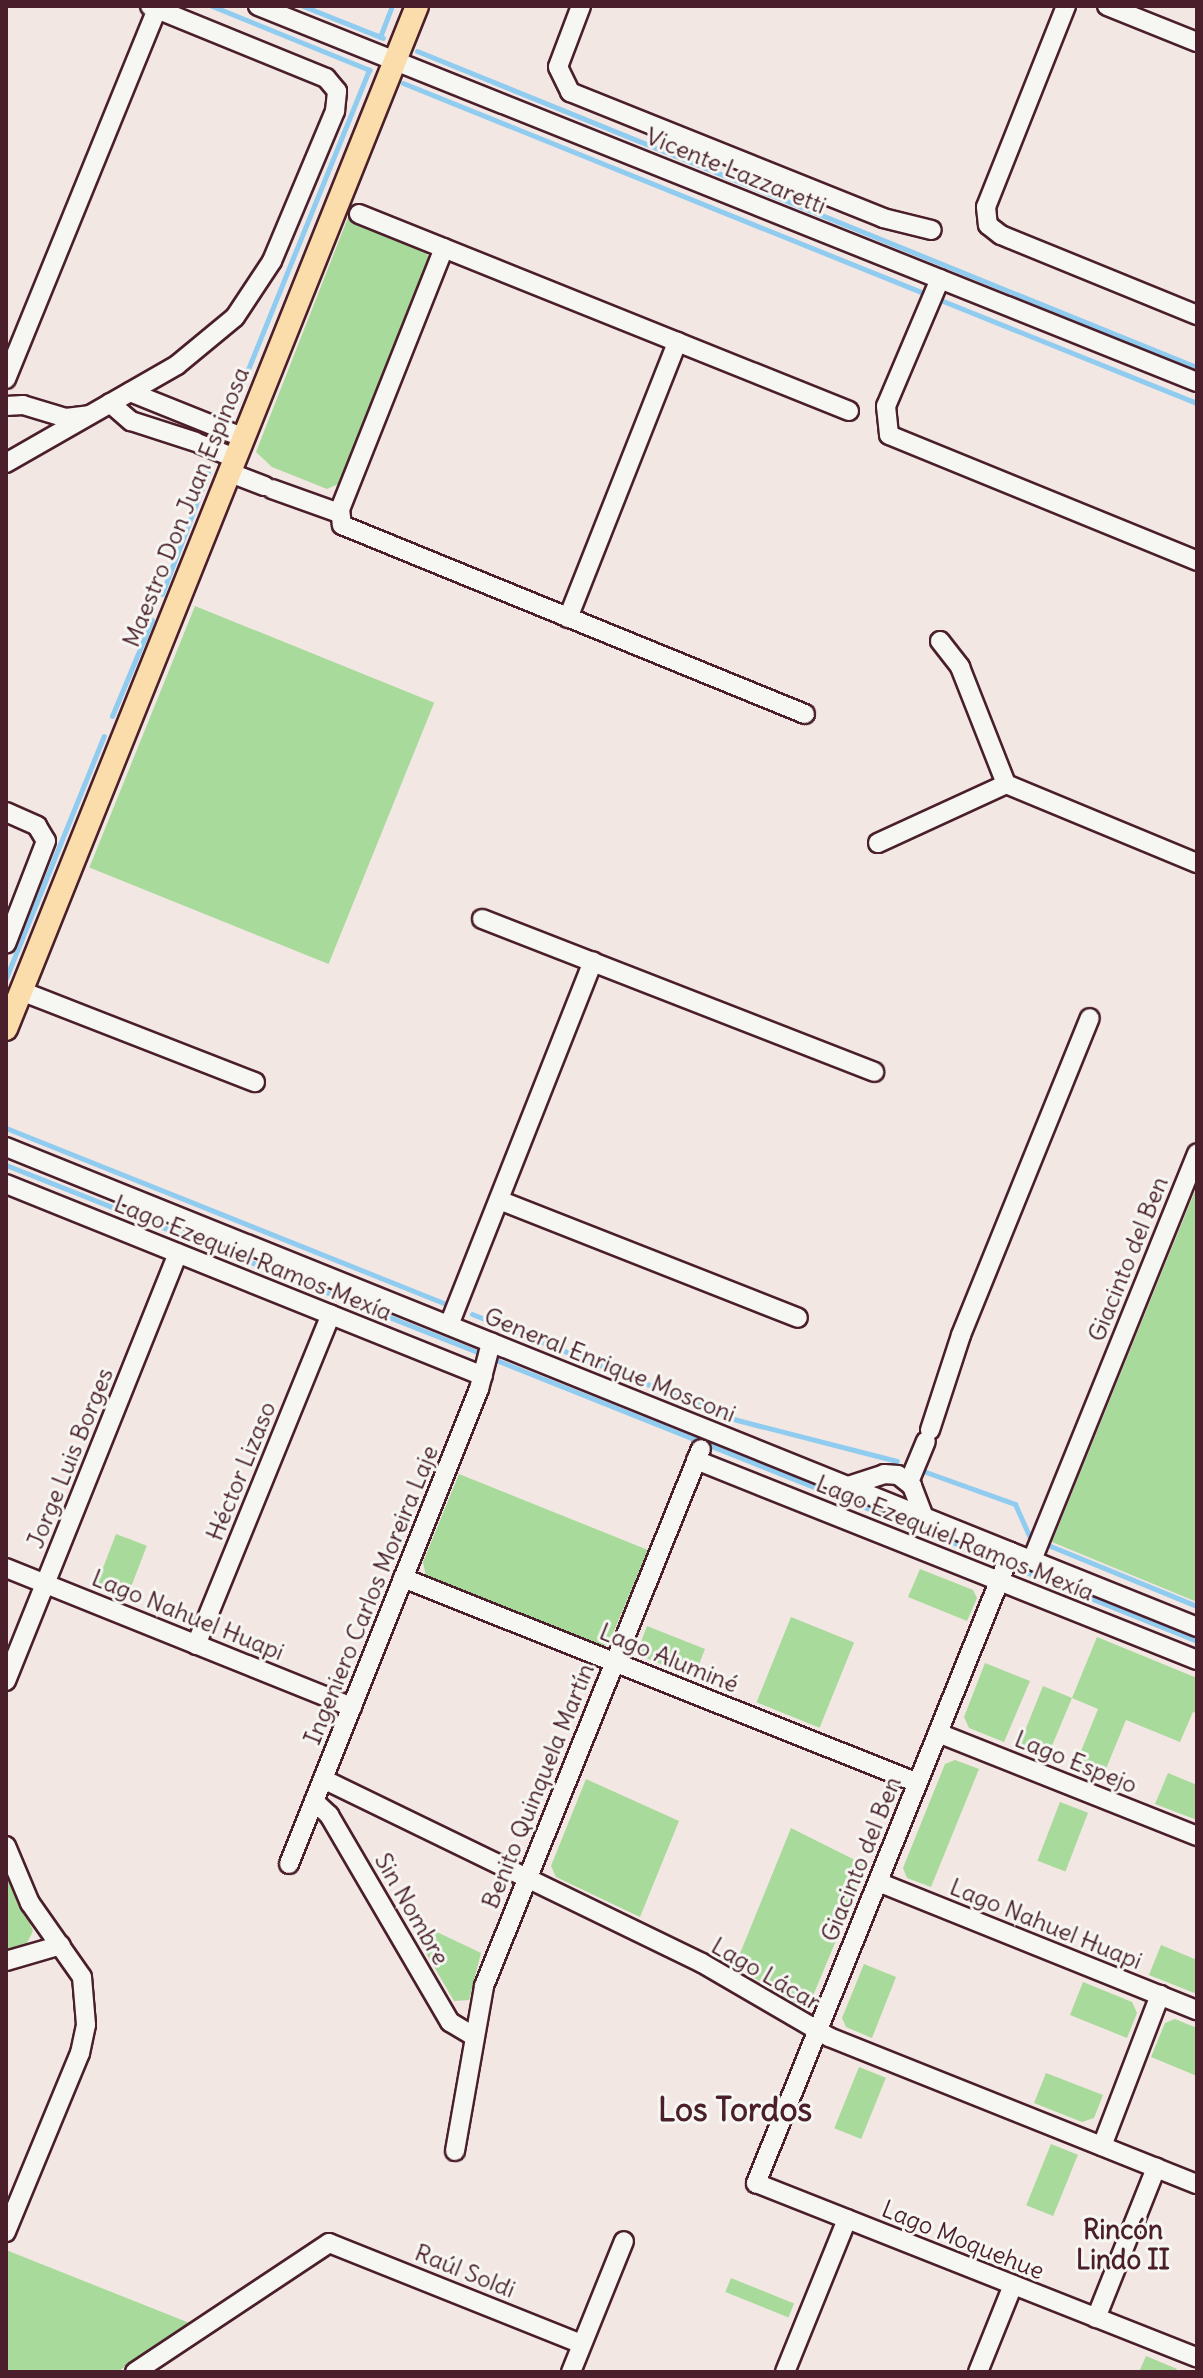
<!DOCTYPE html>
<meta charset="utf-8">
<style>
body{margin:0}
#map{position:relative;width:1203px;height:2378px;overflow:hidden;background:#f3e7e3;font-family:Delius,sans-serif}
div>[style]{position:absolute}
.green>*{inset:0;background:#a7da9b;transform-origin:0 0}
.stream>*{height:5px;margin:-2.5px;padding:0 2.5px;transform-origin:2.5px;border-radius:2.5px;background:#8fccf0}
.roads{filter:drop-shadow(2px 0 #4a1f2b) drop-shadow(-2px 0 #4a1f2b) drop-shadow(0 2px #4a1f2b) drop-shadow(0 -2px #4a1f2b)}
.minor>*{height:18px;margin:-9px;padding:0 9px;transform-origin:9px;border-radius:9px;background:#f6f6f2}
.major>*{height:22px;margin:-11px;padding:0 11px;transform-origin:11px;border-radius:11px;background:#fbddab}
span{translate:-50% -50%;white-space:nowrap;text-align:center;line-height:1.15;-webkit-text-stroke:6px #f6f6f2;paint-order:stroke}
.street-label{font-size:24px;color:#4a1f2b}
.neighbourhood-label{font-size:26px;color:#4a1f2b;font-weight:700}
.district-label{font-size:32px;color:#4a1f2b;font-weight:700}
.frame{position:absolute;inset:0;border:8px solid #4a1f2b;pointer-events:none}
</style>
<div id="map">
<div class="green">
<div style="clip-path:polygon(349px 215px,419px 243px,431px 260px,343px 482px,327px 489px,272px 467px,256px 452px)"></div>
<div style="left:195px;top:606px;width:258px;height:282px;rotate:22deg"></div>
<div style="clip-path:polygon(1197px 1186px,1197px 1602px,1052px 1542px)"></div>
<div style="clip-path:polygon(459px 1474px,648px 1550px,608px 1645px,598px 1646px,426px 1576px,423px 1562px)"></div>
<div style="left:116px;top:1534px;width:33px;height:58px;rotate:21deg"></div>
<div style="clip-path:polygon(920px 1569px,973px 1590px,977px 1598px,967px 1621px,908px 1597px)"></div>
<div style="left:791px;top:1617px;width:68px;height:92px;rotate:22deg"></div>
<div style="clip-path:polygon(647px 1626px,705px 1649px,694px 1677px,643px 1657px,639px 1647px)"></div>
<div style="clip-path:polygon(1097px 1637px,1197px 1678px,1197px 1713px,1193px 1712px,1180px 1742px,1126px 1720px,1101px 1781px,1073px 1771px,1098px 1709px,1072px 1698px,1046px 1760px,1018px 1748px,1043px 1686px,1072px 1698px)"></div>
<div style="clip-path:polygon(985px 1663px,1030px 1681px,1004px 1742px,969px 1728px,964px 1717px)"></div>
<div style="clip-path:polygon(955px 1760px,979px 1769px,931px 1887px,907px 1878px,903px 1868px,945px 1764px)"></div>
<div style="clip-path:polygon(1168px 1773px,1197px 1785px,1197px 1820px,1155px 1804px)"></div>
<div style="clip-path:polygon(586px 1779px,679px 1821px,640px 1917px,556px 1877px,551px 1866px)"></div>
<div style="left:1060px;top:1802px;width:30px;height:63px;rotate:21deg"></div>
<div style="clip-path:polygon(791px 1828px,867px 1866px,810px 2003px,800px 2006px,735px 1966px)"></div>
<div style="clip-path:polygon(6px 1865px,33px 1931px,27px 1943px,6px 1950px)"></div>
<div style="clip-path:polygon(420px 1924px,481px 1953px,469px 2000px,454px 2001px,415px 1934px)"></div>
<div style="clip-path:polygon(1161px 1945px,1197px 1960px,1197px 1994px,1149px 1975px)"></div>
<div style="clip-path:polygon(864px 1964px,896px 1977px,872px 2038px,846px 2027px,842px 2018px)"></div>
<div style="clip-path:polygon(1083px 1982px,1132px 2002px,1137px 2013px,1127px 2038px,1070px 2015px)"></div>
<div style="clip-path:polygon(1175px 2019px,1197px 2028px,1197px 2076px,1151px 2057px,1165px 2023px)"></div>
<div style="left:859px;top:2067px;width:29px;height:66px;rotate:22deg"></div>
<div style="clip-path:polygon(1046px 2073px,1103px 2095px,1094px 2118px,1082px 2122px,1034px 2103px)"></div>
<div style="left:1051px;top:2144px;width:29px;height:66px;rotate:22deg"></div>
<div style="clip-path:polygon(6px 2250px,192px 2324px,117px 2372px,6px 2372px)"></div>
<div style="left:731px;top:2278px;width:68px;height:15px;rotate:22deg"></div>
<div style="clip-path:polygon(1146px 2356px,1177px 2369px,1175px 2372px,1139px 2372px)"></div>
</div>
<div class="stream">
<div style="left:212px;top:6px;width:170px;rotate:22.1deg"></div>
<div style="left:303px;top:6px;width:86px;rotate:21.8deg"></div>
<div style="left:380px;top:37px;width:33px;rotate:-69deg"></div>
<div style="left:417px;top:51px;width:841px;rotate:22.08deg"></div>
<div style="left:403px;top:83px;width:559px;rotate:21.97deg"></div>
<div style="left:938px;top:299px;width:279px;rotate:21.9deg"></div>
<div style="left:238px;top:394px;width:350px;rotate:-68deg"></div>
<div style="left:162px;top:594px;width:130px;rotate:-69.3deg"></div>
<div style="left:112px;top:716px;width:104px;rotate:-67.4deg"></div>
<div style="left:6px;top:978px;width:261px;rotate:-68deg"></div>
<div style="left:6px;top:1128px;width:472px;rotate:21.8deg"></div>
<div style="left:6px;top:1165px;width:507px;rotate:21.65deg"></div>
<div style="left:472px;top:1314px;width:285px;rotate:21.8deg"></div>
<div style="left:737px;top:1420px;width:165px;rotate:14.4deg"></div>
<div style="left:496px;top:1360px;width:539px;rotate:21.76deg"></div>
<div style="left:923px;top:1471px;width:98px;rotate:19.7deg"></div>
<div style="left:1015px;top:1504px;width:37px;rotate:66deg"></div>
<div style="left:1048px;top:1545px;width:161px;rotate:22.3deg"></div>
<div style="left:1018px;top:1569px;width:193px;rotate:21.9deg"></div>
</div>
<div class="roads">
<div class="minor">
<div style="left:258px;top:6px;width:1011px;rotate:21.82deg"></div>
<div style="left:581px;top:6px;width:65px;rotate:110.7deg"></div>
<div style="left:558px;top:67px;width:28px;rotate:64deg"></div>
<div style="left:570px;top:92px;width:337px;rotate:21.9deg"></div>
<div style="left:883px;top:218px;width:50px;rotate:13.8deg"></div>
<div style="left:1066px;top:6px;width:216px;rotate:111.7deg"></div>
<div style="left:986px;top:207px;width:18px;rotate:84deg"></div>
<div style="left:988px;top:225px;width:16px;rotate:38deg"></div>
<div style="left:1001px;top:235px;width:212px;rotate:22.2deg"></div>
<div style="left:1107px;top:6px;width:97px;rotate:21.8deg"></div>
<div style="left:359px;top:214px;width:528px;rotate:21.9deg"></div>
<div style="left:444px;top:248px;width:281px;rotate:111.7deg"></div>
<div style="left:340px;top:509px;width:16px;rotate:83deg"></div>
<div style="left:342px;top:525px;width:500px;rotate:22.21deg"></div>
<div style="left:940px;top:279px;width:138px;rotate:113deg"></div>
<div style="left:886px;top:406px;width:29px;rotate:84deg"></div>
<div style="left:889px;top:435px;width:333px;rotate:22.2deg"></div>
<div style="left:6px;top:379px;width:400px;rotate:-67.8deg"></div>
<div style="left:130px;top:392px;width:121px;rotate:21.9deg"></div>
<div style="left:110px;top:403px;width:28px;rotate:41deg"></div>
<div style="left:131px;top:421px;width:68px;rotate:17.9deg"></div>
<div style="left:6px;top:406px;width:17px;rotate:-3deg"></div>
<div style="left:23px;top:405px;width:45px;rotate:16.8deg"></div>
<div style="left:66px;top:418px;width:23px;rotate:-7deg"></div>
<div style="left:200px;top:444px;width:37px;rotate:22deg"></div>
<div style="left:6px;top:463px;width:197px;rotate:-29.8deg"></div>
<div style="left:177px;top:365px;width:75px;rotate:-39.6deg"></div>
<div style="left:235px;top:317px;width:67px;rotate:-56.5deg"></div>
<div style="left:272px;top:261px;width:163px;rotate:-67.2deg"></div>
<div style="left:335px;top:111px;width:20px;rotate:-84deg"></div>
<div style="left:337px;top:91px;width:17px;rotate:-130deg"></div>
<div style="left:326px;top:78px;width:190px;rotate:-157.8deg"></div>
<div style="left:228px;top:472px;width:39px;rotate:21deg"></div>
<div style="left:272px;top:489px;width:71px;rotate:19.7deg"></div>
<div style="left:568px;top:618px;width:297px;rotate:-68.4deg"></div>
<div style="left:940px;top:641px;width:33px;rotate:52deg"></div>
<div style="left:960px;top:667px;width:126px;rotate:68.5deg"></div>
<div style="left:1006px;top:784px;width:207px;rotate:22.5deg"></div>
<div style="left:6px;top:812px;width:34px;rotate:24deg"></div>
<div style="left:37px;top:826px;width:17px;rotate:59deg"></div>
<div style="left:46px;top:841px;width:110px;rotate:111.2deg"></div>
<div style="left:878px;top:843px;width:141px;rotate:-24.7deg"></div>
<div style="left:482px;top:919px;width:421px;rotate:21.3deg"></div>
<div style="left:21px;top:991px;width:251px;rotate:21.3deg"></div>
<div style="left:6px;top:1147px;width:1284px;rotate:21.95deg"></div>
<div style="left:6px;top:1184px;width:514px;rotate:21.93deg"></div>
<div style="left:499px;top:1200px;width:321px;rotate:21.5deg"></div>
<div style="left:449px;top:1325px;width:391px;rotate:-68.4deg"></div>
<div style="left:930px;top:1430px;width:100px;rotate:-71.9deg"></div>
<div style="left:961px;top:1335px;width:342px;rotate:-67.9deg"></div>
<div style="left:696px;top:1460px;width:539px;rotate:21.76deg"></div>
<div style="left:909px;top:1482px;width:44px;rotate:-67.5deg"></div>
<div style="left:848px;top:1486px;width:38px;rotate:-18deg"></div>
<div style="left:884px;top:1474px;width:14px;rotate:4deg"></div>
<div style="left:898px;top:1475px;width:18px;rotate:38deg"></div>
<div style="left:912px;top:1486px;width:33px;rotate:69deg"></div>
<div style="left:1011px;top:1552px;width:681px;rotate:112deg"></div>
<div style="left:756px;top:2183px;width:474px;rotate:21.6deg"></div>
<div style="left:1032px;top:1560px;width:439px;rotate:-67.9deg"></div>
<div style="left:6px;top:1568px;width:373px;rotate:21.9deg"></div>
<div style="left:403px;top:1578px;width:554px;rotate:21.71deg"></div>
<div style="left:196px;top:1645px;width:357px;rotate:-67.8deg"></div>
<div style="left:6px;top:1681px;width:461px;rotate:-68.1deg"></div>
<div style="left:938px;top:1733px;width:279px;rotate:21.7deg"></div>
<div style="left:323px;top:1779px;width:421px;rotate:25.9deg"></div>
<div style="left:702px;top:1963px;width:147px;rotate:30.2deg"></div>
<div style="left:829px;top:2037px;width:396px;rotate:21.8deg"></div>
<div style="left:314px;top:1801px;width:21px;rotate:43deg"></div>
<div style="left:329px;top:1815px;width:240px;rotate:59.7deg"></div>
<div style="left:450px;top:2022px;width:27px;rotate:31deg"></div>
<div style="left:6px;top:1846px;width:62px;rotate:67.2deg"></div>
<div style="left:30px;top:1903px;width:90px;rotate:54.9deg"></div>
<div style="left:82px;top:1977px;width:48px;rotate:85.2deg"></div>
<div style="left:86px;top:2025px;width:29px;rotate:102deg"></div>
<div style="left:80px;top:2053px;width:194px;rotate:112.5deg"></div>
<div style="left:289px;top:1864px;width:512px;rotate:-68.2deg"></div>
<div style="left:479px;top:1389px;width:48px;rotate:-75.4deg"></div>
<div style="left:878px;top:1882px;width:344px;rotate:21.9deg"></div>
<div style="left:6px;top:1961px;width:57px;rotate:-16.2deg"></div>
<div style="left:1102px;top:2146px;width:162px;rotate:-69deg"></div>
<div style="left:455px;top:2151px;width:168px;rotate:-80deg"></div>
<div style="left:484px;top:1986px;width:579px;rotate:-68deg"></div>
<div style="left:1096px;top:2318px;width:162px;rotate:-68.2deg"></div>
<div style="left:135px;top:2372px;width:233px;rotate:-33.6deg"></div>
<div style="left:329px;top:2243px;width:272px;rotate:21.8deg"></div>
<div style="left:571px;top:2372px;width:141px;rotate:-68deg"></div>
<div style="left:785px;top:2372px;width:165px;rotate:-67.9deg"></div>
<div style="left:978px;top:2372px;width:94px;rotate:-68.1deg"></div>
</div>
<div class="major">
<div style="left:6px;top:1029px;width:1102px;rotate:-68.11deg"></div>
</div>
</div>
<div class="street-label">
<span style="left:736px;top:171px;rotate:22deg">Vicente Lazzaretti</span>
<span style="left:186px;top:507px;rotate:-68deg">Maestro Don Juan Espinosa</span>
<span style="left:253px;top:1258px;rotate:22deg">Lago Ezequiel Ramos Mexía</span>
<span style="left:1128px;top:1259px;rotate:-68deg">Giacinto del Ben</span>
<span style="left:610px;top:1365px;rotate:22deg">General Enrique Mosconi</span>
<span style="left:70px;top:1458px;rotate:-68deg">Jorge Luis Borges</span>
<span style="left:241px;top:1471px;rotate:-68deg">Héctor Lizaso</span>
<span style="left:955px;top:1538px;rotate:22deg">Lago Ezequiel Ramos Mexía</span>
<span style="left:371px;top:1595px;rotate:-68deg">Ingeniero Carlos Moreira Laje</span>
<span style="left:188px;top:1615px;rotate:22deg">Lago Nahuel Huapi</span>
<span style="left:669px;top:1658px;rotate:22deg">Lago Aluminé</span>
<span style="left:1076px;top:1762px;rotate:22deg">Lago Espejo</span>
<span style="left:538px;top:1786px;rotate:-68deg">Benito Quinquela Martín</span>
<span style="left:861px;top:1859px;rotate:-68deg">Giacinto del Ben</span>
<span style="left:412px;top:1909px;rotate:60deg">Sin Nombre</span>
<span style="left:1046px;top:1924px;rotate:22deg">Lago Nahuel Huapi</span>
<span style="left:766px;top:1974px;rotate:30deg">Lago Lácar</span>
<span style="left:963px;top:2240px;rotate:22deg">Lago Moquehue</span>
<span style="left:465px;top:2271px;rotate:22deg">Raúl Soldi</span>
</div>
<div class="neighbourhood-label">
<span style="left:1123px;top:2245px">Rincón<br>Lindo II</span>
</div>
<div class="district-label">
<span style="left:735px;top:2110px">Los Tordos</span>
</div>
<div class="frame"></div>
</div>
